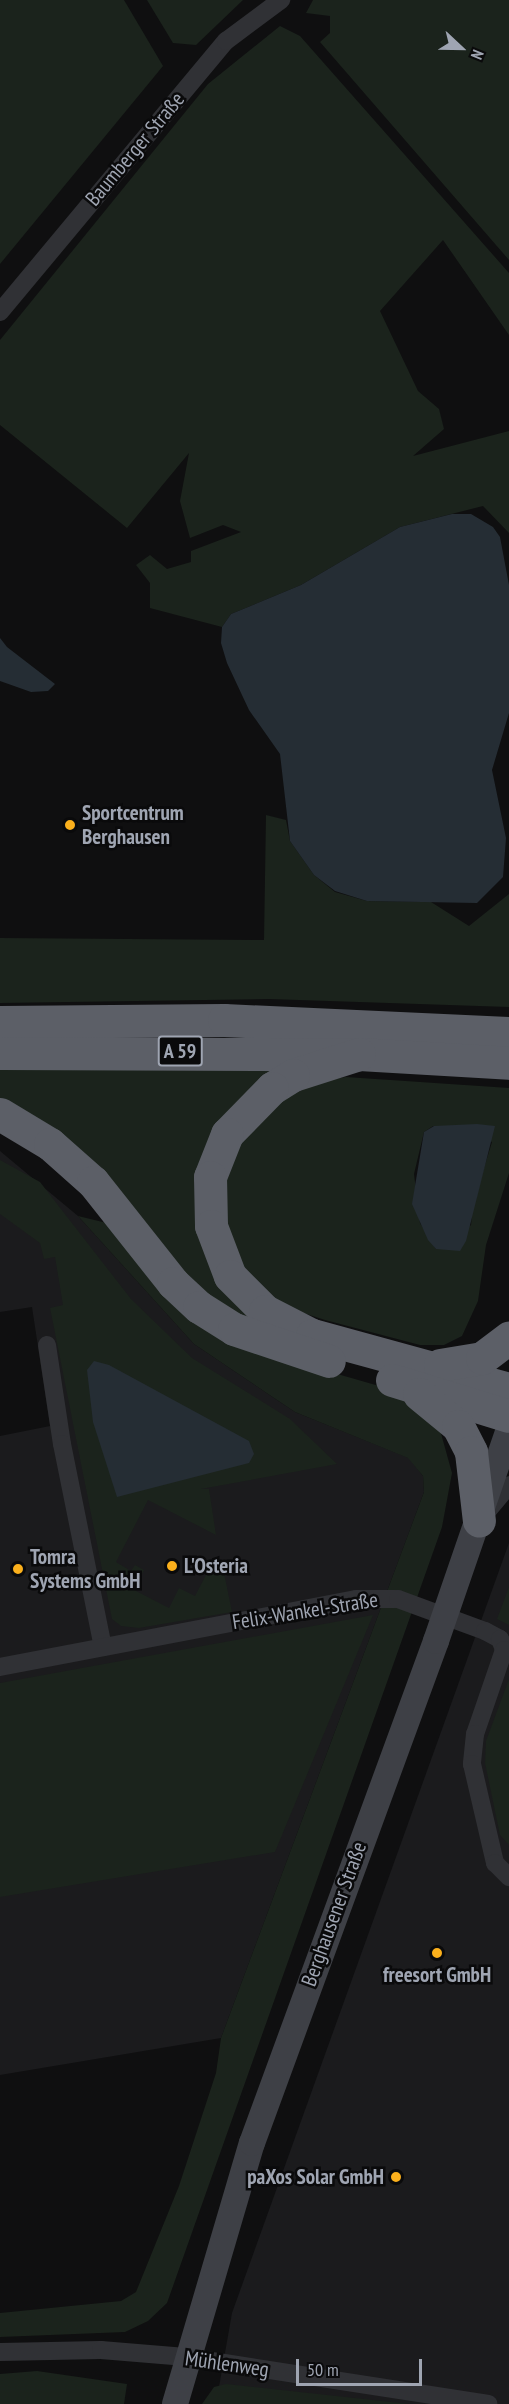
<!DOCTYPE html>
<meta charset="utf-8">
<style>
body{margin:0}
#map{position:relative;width:509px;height:2404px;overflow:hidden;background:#0f0f10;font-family:"PT Sans Narrow",sans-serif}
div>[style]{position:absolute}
.built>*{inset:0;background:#1b1b1d}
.green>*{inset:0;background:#1b231c}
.water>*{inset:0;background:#252d34}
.minor>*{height:18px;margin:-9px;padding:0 9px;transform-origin:9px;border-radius:9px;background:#303135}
.secondary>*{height:26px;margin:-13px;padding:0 13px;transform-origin:13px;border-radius:13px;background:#3e4046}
.motorway>*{height:33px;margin:-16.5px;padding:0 16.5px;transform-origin:16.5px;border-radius:16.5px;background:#5c5f67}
.dots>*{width:16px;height:16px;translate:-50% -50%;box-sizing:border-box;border:3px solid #0a0a0b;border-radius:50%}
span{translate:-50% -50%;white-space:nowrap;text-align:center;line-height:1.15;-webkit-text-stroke:5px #0a0a0b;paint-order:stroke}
.shield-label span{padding:2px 4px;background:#0a0a0b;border:2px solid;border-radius:4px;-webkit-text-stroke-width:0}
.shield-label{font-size:20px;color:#9fa5b2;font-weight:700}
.street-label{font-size:21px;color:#9fa5b2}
.poi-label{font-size:21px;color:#9fa5b2;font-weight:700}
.left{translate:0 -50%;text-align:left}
.right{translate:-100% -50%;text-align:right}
.north{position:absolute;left:431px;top:18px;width:60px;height:60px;-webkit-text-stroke:4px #0a0a0b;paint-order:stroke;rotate:112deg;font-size:16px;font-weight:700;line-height:24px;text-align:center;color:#9fa5b2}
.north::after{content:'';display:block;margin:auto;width:21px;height:27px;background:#9fa5b2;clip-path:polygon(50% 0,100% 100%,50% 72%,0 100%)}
.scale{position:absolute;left:296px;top:2359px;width:126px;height:27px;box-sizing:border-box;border:3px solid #9fa5b2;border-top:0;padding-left:8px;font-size:18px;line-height:21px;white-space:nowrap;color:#9fa5b2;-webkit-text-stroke:4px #0a0a0b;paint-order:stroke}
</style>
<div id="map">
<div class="built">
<div style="clip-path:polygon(0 1151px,78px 1216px,194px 1344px,295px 1412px,409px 1458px,423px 1476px,424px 1492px,221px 2038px,0 2075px,0 1436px,50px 1426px,32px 1307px,0 1312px)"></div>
<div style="clip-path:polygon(509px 1543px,509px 2404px,216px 2404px,232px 2313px)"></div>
</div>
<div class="green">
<div style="clip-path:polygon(0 0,124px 0,163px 66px,0 264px)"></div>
<div style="clip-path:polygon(147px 0,243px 0,196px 45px,173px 43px)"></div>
<div style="clip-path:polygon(313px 0,509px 0,509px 260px,320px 42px,330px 33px,330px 16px,306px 13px)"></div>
<div style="clip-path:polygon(280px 26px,300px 36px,509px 273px,509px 335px,443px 240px,380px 311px,418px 391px,439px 409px,444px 429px,413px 456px,509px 431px,509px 533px,483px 506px,400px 527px,301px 585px,231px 614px,222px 627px,150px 608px,150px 583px,136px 565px,150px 555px,167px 569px,191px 562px,191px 551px,241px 532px,223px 525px,190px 538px,180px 501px,189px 453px,127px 528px,0 425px,0 340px,208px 84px)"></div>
<div style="clip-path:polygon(266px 815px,286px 820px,290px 841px,314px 875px,335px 892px,367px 901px,431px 902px,469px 926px,509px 894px,509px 1007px,269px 999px,0 1003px,0 938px,264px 940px)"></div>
<div style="clip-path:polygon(0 1069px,289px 1069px,206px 1180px,260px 1316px,234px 1319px,0 1108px)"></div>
<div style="clip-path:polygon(evenodd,346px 1077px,509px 1088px,509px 1173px,486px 1245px,478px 1301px,462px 1336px,444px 1345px,420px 1345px,325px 1320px,294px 1310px,263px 1293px,243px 1269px,225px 1223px,225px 1172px,240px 1133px,265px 1107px,309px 1083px,346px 1077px,433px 1126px,455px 1126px,492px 1142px,473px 1204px,471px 1225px,436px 1249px,420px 1223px,414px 1174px,424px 1132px,433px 1126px)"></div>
<div style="clip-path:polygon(0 1160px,40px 1182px,131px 1299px,192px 1358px,290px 1419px,337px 1464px,201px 1489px,209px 1489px,216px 1535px,148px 1500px,116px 1562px,131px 1571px,135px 1565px,144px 1570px,134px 1590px,169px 1608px,179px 1588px,195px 1596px,208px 1571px,223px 1568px,232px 1612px,139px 1628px,121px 1626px,112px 1619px,50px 1308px,63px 1305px,55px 1257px,44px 1259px,40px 1243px,0 1214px)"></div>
<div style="clip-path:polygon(78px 1216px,119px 1226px,261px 1352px,393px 1390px,437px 1419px,452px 1473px,442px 1527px,167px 2303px,148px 2321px,125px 2332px,0 2337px,0 2313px,121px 2301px,136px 2292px,179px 2186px,216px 2073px,221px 2038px,424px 1492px,423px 1476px,408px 1458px,295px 1412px,194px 1344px)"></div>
<div style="clip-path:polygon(509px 1587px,509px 1625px,497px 1619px)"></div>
<div style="clip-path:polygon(373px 1615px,275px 1852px,0 1897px,0 1683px)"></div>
<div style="clip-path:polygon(509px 1679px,509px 1845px,500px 1835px,485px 1763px,486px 1741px)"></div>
<div style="clip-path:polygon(37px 2371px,127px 2384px,124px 2404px,0 2404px,0 2374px)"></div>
<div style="clip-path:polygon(226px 2384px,409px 2404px,202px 2404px,214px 2387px)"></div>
</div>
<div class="water">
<div style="clip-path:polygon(452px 514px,471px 514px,493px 527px,500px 537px,509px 585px,509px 713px,492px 770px,506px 838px,503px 877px,477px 903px,367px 901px,335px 891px,314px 875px,290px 841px,280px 754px,249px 710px,227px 663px,221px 643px,222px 627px,231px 614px,301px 585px,400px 527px)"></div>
<div style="clip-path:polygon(0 638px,7px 647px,55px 684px,48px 691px,31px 692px,0 681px)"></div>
<div style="clip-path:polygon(477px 1124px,495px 1126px,466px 1241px,460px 1251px,436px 1249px,428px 1240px,412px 1204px,424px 1132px,434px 1126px)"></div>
<div style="clip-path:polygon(94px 1361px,109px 1365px,249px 1441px,254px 1454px,249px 1463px,117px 1497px,93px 1422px,87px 1370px)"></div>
</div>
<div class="minor">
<div style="left:0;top:312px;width:353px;rotate:-50.2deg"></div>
<div style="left:226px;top:41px;width:69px;rotate:-36.7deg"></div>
<div style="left:47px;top:1345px;width:100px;rotate:81.4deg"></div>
<div style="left:62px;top:1444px;width:207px;rotate:78.6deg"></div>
<div style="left:484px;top:1515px;width:39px;rotate:-50deg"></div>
<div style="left:0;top:1667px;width:362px;rotate:-10.8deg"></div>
<div style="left:356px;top:1599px;width:42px"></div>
<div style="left:398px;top:1599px;width:93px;rotate:20.2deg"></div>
<div style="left:485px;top:1631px;width:17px;rotate:28deg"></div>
<div style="left:500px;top:1639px;width:12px;rotate:70deg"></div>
<div style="left:504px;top:1650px;width:89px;rotate:109deg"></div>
<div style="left:475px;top:1734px;width:30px;rotate:96deg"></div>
<div style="left:472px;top:1764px;width:102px;rotate:76.9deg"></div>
<div style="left:495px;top:1863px;width:20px;rotate:45deg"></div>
<div style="left:0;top:2352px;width:101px;rotate:-1.1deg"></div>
<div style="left:101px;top:2350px;width:85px;rotate:4.7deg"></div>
<div style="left:186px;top:2357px;width:306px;rotate:8.8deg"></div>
</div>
<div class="secondary">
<div style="left:175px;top:2404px;width:272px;rotate:-73.6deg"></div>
<div style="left:252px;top:2143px;width:535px;rotate:-69.87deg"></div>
<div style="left:436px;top:1641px;width:224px;rotate:-71deg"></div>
</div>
<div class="motorway">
<div style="left:0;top:1022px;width:224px;rotate:-0.5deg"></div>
<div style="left:224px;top:1020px;width:285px;rotate:2.6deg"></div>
<div style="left:0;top:1053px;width:359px;rotate:0.2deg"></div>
<div style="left:359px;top:1054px;width:150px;rotate:3.4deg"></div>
<div style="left:359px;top:1054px;width:69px;rotate:162.3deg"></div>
<div style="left:293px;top:1075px;width:25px;rotate:148deg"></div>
<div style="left:272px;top:1088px;width:64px;rotate:134.4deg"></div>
<div style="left:227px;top:1134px;width:46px;rotate:111.6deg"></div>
<div style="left:210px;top:1177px;width:49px;rotate:88.8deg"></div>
<div style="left:211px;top:1226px;width:53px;rotate:69.2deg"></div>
<div style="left:230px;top:1276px;width:49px;rotate:45deg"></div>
<div style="left:265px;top:1311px;width:53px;rotate:27.1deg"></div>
<div style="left:312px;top:1335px;width:204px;rotate:15.3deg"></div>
<div style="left:0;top:1114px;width:58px;rotate:31deg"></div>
<div style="left:50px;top:1144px;width:57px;rotate:41.5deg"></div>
<div style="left:93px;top:1182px;width:129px;rotate:51.6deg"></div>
<div style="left:173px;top:1283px;width:35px;rotate:43deg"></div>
<div style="left:199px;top:1307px;width:41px;rotate:32.2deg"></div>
<div style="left:234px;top:1329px;width:100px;rotate:18.6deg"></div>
<div style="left:440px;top:1365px;width:43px;rotate:-9.5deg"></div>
<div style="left:482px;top:1358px;width:34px;rotate:-37deg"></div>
<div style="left:392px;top:1380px;width:122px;rotate:17.1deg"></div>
<div style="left:419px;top:1394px;width:50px;rotate:39.4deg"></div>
<div style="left:458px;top:1426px;width:29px;rotate:63deg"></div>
<div style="left:471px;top:1452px;width:69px;rotate:83.4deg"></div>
</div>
<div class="dots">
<div style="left:70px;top:825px;background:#fbb01c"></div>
<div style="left:172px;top:1566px;background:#fbb01c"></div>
<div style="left:18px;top:1569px;background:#fbb01c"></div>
<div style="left:437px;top:1953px;background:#fbb01c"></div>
<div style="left:396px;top:2177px;background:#fbb01c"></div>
</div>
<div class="shield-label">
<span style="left:180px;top:1051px">A 59</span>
</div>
<div class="street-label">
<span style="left:135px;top:149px;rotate:-50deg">Baumberger Straße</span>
<span style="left:305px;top:1611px;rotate:-9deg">Felix-Wankel-Straße</span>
<span style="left:334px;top:1914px;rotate:-70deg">Berghausener Straße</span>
<span style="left:227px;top:2364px;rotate:8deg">Mühlenweg</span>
</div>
<div class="poi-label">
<span class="left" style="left:82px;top:825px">Sportcentrum<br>Berghausen</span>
<span class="left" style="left:30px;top:1569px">Tomra<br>Systems GmbH</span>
<span class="left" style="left:184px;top:1566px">L'Osteria</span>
<span style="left:437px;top:1975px">freesort GmbH</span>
<span class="right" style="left:384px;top:2177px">paXos Solar GmbH</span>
</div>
<div class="north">N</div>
<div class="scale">50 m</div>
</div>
